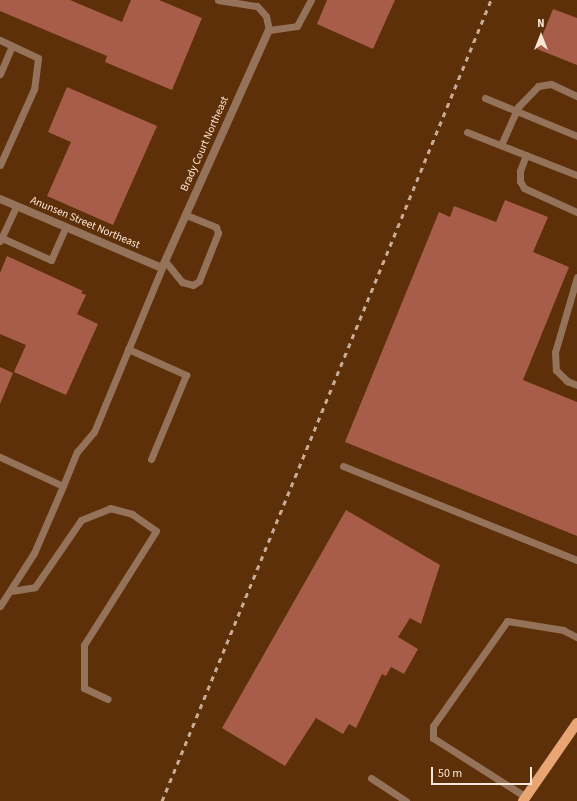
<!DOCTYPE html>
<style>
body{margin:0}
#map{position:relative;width:577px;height:801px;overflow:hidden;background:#5d3009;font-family:"Source Sans 3",sans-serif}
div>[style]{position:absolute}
.building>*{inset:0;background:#a75d49}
.lane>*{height:7px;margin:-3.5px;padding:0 3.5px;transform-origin:3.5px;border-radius:3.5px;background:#95735b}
.street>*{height:8px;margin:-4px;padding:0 4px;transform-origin:4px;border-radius:4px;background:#95735b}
.primary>*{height:10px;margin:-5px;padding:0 5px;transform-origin:5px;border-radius:5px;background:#eaa575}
.rail>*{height:3px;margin-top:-1.5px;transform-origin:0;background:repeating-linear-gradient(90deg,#c9ac96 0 5px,transparent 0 10px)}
span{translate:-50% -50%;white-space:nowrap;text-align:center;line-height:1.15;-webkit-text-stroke:3.5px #5d3009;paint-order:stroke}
.street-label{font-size:11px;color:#fce6d8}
.north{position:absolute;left:521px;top:16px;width:40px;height:40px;-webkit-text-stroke:3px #5d3009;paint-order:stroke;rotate:0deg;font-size:11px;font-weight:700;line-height:16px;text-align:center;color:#fce6d8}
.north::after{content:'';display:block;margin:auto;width:14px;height:18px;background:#fce6d8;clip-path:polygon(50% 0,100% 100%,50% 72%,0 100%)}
.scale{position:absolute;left:431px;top:767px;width:101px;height:18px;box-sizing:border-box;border:2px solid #fce6d8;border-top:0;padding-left:5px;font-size:12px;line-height:14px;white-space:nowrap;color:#fce6d8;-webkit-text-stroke:3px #5d3009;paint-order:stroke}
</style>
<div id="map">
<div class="building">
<div style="clip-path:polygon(0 0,70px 0,122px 22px,131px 0,159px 0,202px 18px,172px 90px,105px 62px,107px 56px,0 11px)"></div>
<div style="clip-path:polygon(327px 0,395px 0,373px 49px,317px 24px)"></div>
<div style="clip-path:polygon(553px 9px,577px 18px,577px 65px,537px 49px)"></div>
<div style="clip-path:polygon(67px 87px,157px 126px,113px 225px,47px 196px,71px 142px,48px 132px)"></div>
<div style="clip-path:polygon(505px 200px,548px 217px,533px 252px,569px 267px,523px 380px,577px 402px,577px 536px,345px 442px,439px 212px,450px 217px,454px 206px,496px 222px)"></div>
<div style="clip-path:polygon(7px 256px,83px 291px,81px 293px,86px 295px,77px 314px,98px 324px,66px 395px,14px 372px,26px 345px,0 334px,0 273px)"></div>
<div style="clip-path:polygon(0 367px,13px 373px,0 404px)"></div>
<div style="clip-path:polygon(346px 510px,440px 565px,421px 624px,410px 618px,398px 637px,418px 649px,404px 674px,391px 667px,386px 676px,382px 674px,356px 728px,349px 724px,343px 734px,316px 718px,285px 766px,222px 728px)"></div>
</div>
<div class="lane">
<div style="left:218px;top:0;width:39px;rotate:9deg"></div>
<div style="left:257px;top:6px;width:13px;rotate:48deg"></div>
<div style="left:266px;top:16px;width:14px;rotate:78deg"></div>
<div style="left:269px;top:30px;width:28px;rotate:-8deg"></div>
<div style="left:297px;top:26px;width:30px;rotate:-62deg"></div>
<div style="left:0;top:40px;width:42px;rotate:25.3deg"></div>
<div style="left:38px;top:58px;width:31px;rotate:97deg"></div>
<div style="left:34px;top:89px;width:83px;rotate:114.1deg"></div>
<div style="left:0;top:74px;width:30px;rotate:-67deg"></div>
<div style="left:485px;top:98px;width:100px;rotate:22.4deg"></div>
<div style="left:467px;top:132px;width:118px;rotate:21.4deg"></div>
<div style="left:501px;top:145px;width:42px;rotate:-65.9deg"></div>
<div style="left:518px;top:107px;width:29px;rotate:-46deg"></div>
<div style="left:538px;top:86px;width:13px;rotate:-9deg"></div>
<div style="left:551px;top:84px;width:29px;rotate:25deg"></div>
<div style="left:526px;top:155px;width:17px;rotate:111deg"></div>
<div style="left:520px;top:171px;width:10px;rotate:90deg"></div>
<div style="left:520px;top:181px;width:8px;rotate:60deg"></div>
<div style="left:524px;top:188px;width:58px;rotate:24.4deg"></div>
<div style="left:2px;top:238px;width:54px;rotate:24.2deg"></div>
<div style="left:51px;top:260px;width:36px;rotate:-66deg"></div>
<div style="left:0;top:241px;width:38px;rotate:-65deg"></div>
<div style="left:165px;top:261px;width:27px;rotate:51deg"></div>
<div style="left:182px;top:282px;width:11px;rotate:15deg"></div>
<div style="left:193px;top:285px;width:7px;rotate:-34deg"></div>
<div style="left:199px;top:281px;width:52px;rotate:-68.4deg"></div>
<div style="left:218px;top:233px;width:6px;rotate:-108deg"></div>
<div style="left:216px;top:227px;width:32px;rotate:-158deg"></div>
<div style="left:577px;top:277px;width:78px;rotate:106.3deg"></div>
<div style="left:555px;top:352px;width:18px;rotate:87deg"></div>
<div style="left:556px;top:370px;width:16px;rotate:45deg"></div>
<div style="left:567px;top:381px;width:11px;rotate:22deg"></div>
<div style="left:128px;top:349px;width:64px;rotate:24.1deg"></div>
<div style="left:186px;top:375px;width:91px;rotate:112.6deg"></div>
<div style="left:0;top:457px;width:69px;rotate:24.7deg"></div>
<div style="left:63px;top:486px;width:73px;rotate:113.4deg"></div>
<div style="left:34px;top:553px;width:63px;rotate:122.7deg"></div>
<div style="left:343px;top:466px;width:252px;rotate:21.9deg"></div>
<div style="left:63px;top:486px;width:37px;rotate:-68deg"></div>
<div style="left:77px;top:452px;width:26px;rotate:-50deg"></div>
<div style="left:94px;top:432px;width:178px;rotate:-67.5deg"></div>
<div style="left:11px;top:591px;width:24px;rotate:-9deg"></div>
<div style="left:35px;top:587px;width:81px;rotate:-55.5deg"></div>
<div style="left:81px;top:520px;width:31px;rotate:-22deg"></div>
<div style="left:110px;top:508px;width:23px;rotate:15deg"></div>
<div style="left:132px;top:514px;width:29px;rotate:35deg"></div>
<div style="left:156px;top:531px;width:135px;rotate:122.3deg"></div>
<div style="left:84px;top:645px;width:43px;rotate:90deg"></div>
<div style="left:84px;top:688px;width:26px;rotate:25deg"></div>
<div style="left:371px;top:778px;width:42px;rotate:33.3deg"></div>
<div style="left:526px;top:797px;width:110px;rotate:-147.6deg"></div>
<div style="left:433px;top:738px;width:12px;rotate:-90deg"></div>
<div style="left:433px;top:726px;width:128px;rotate:-54.8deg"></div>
<div style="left:507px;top:621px;width:57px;rotate:9.1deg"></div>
<div style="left:563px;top:630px;width:16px;rotate:27deg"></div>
</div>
<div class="street">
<div style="left:0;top:199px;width:176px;rotate:23.1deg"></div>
<div style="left:162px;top:268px;width:261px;rotate:-65.8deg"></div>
</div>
<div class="primary">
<div style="left:523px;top:801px;width:95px;rotate:-55.3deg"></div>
</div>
<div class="rail">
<div style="left:162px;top:801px;width:866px;rotate:-67.67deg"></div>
</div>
<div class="street-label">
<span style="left:205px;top:144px;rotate:-66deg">Brady Court Northeast</span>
<span style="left:85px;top:223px;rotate:23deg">Anunsen Street Northeast</span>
</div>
<div class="north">N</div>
<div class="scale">50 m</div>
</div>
